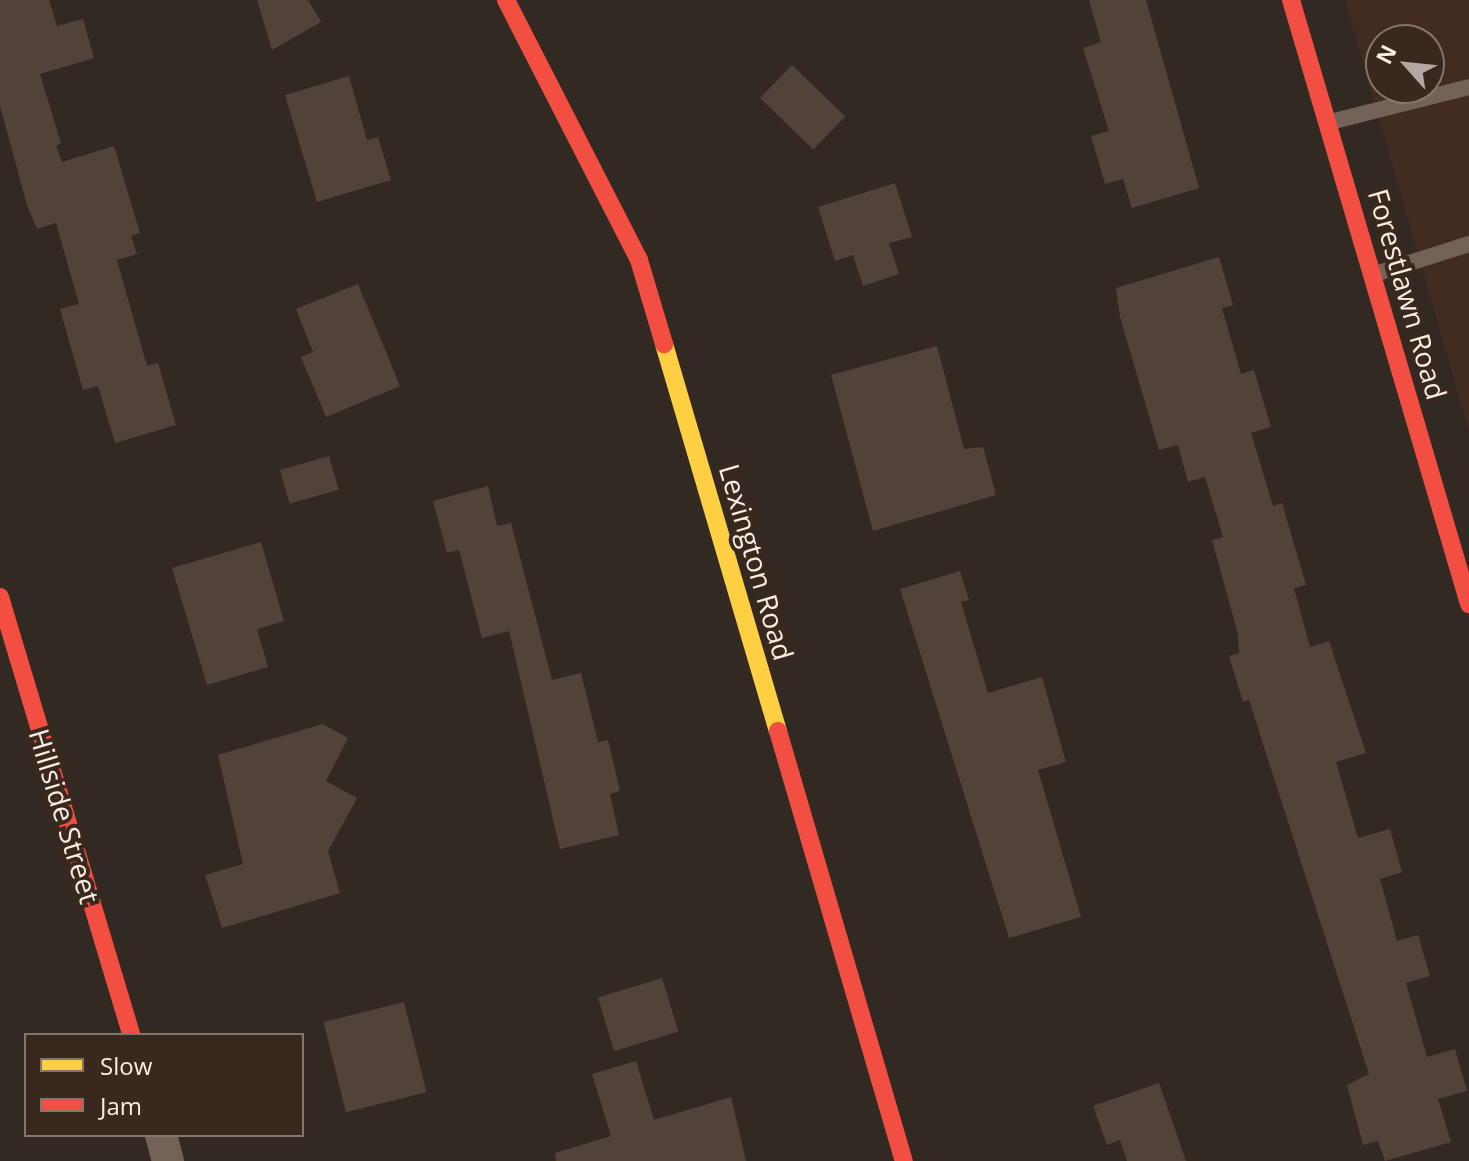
<!DOCTYPE html>
<style>
body{margin:0}
#map{position:relative;width:1469px;height:1161px;overflow:hidden;background:#332923;font-family:"Open Sans",sans-serif}
div>[style]{position:absolute}
.built>*{inset:0;background:#422c1f}
.building>*{inset:0;background:#514339;transform-origin:0 0}
.lane>*{height:16px;margin:-8px;padding:0 8px;transform-origin:8px;border-radius:8px;background:#726257}
.street>*{height:32px;margin:-16px;padding:0 16px;transform-origin:16px;border-radius:16px;background:#726257}
.slow>*{height:18px;margin:-9px;padding:0 9px;transform-origin:9px;border-radius:9px;background:#ffcf43}
.jam>*{height:18px;margin:-9px;padding:0 9px;transform-origin:9px;border-radius:9px;background:#f24e42}
span{translate:-50% -50%;white-space:nowrap;text-align:center;line-height:1.15;-webkit-text-stroke:8px #39281d;paint-order:stroke}
.street-label{font-size:28px;color:#f8ece5}
.legend{position:absolute;left:24px;top:1033px;width:280px;height:104px;box-sizing:border-box;background:#39281d;border:2px solid #85766d;margin:0;padding:10px 14px;list-style:none;font-size:24px;color:#f8ece5}
.legend li{display:flex;align-items:center;gap:16px;height:40px}
.legend b{width:40px;border:2px solid #85766d}
.north{position:absolute;left:1365px;top:24px;width:80px;height:80px;box-sizing:border-box;background:#39281d;border:2px solid #85766d;border-radius:50%;rotate:297deg;font-size:22px;font-weight:700;line-height:32px;text-align:center;color:#f8ece5}
.north::after{content:'';display:block;margin:auto;width:28px;height:36px;background:#b3a8a1;clip-path:polygon(50% 0,100% 100%,50% 72%,0 100%)}
</style>
<div id="map">
<div class="built">
<div style="clip-path:polygon(evenodd,1345px 0,1469px 0,1469px 432px,1345px 0,1381px 40px,1429px 40px,1429px 88px,1381px 88px,1381px 40px)"></div>
</div>
<div class="building">
<div style="clip-path:polygon(0 0,49px 0,57px 26px,83px 19px,94px 58px,40px 74px,61px 143px,56px 146px,62px 162px,114px 146px,140px 233px,131px 236px,137px 254px,117px 260px,147px 366px,158px 363px,176px 425px,115px 443px,98px 386px,83px 390px,60px 309px,79px 304px,56px 223px,37px 229px,27px 205px,0 106px)"></div>
<div style="clip-path:polygon(257px 0,308px 0,321px 22px,272px 50px)"></div>
<div style="clip-path:polygon(1089px 0,1146px 0,1199px 188px,1132px 208px,1123px 179px,1105px 184px,1091px 136px,1109px 131px,1083px 48px,1101px 42px)"></div>
<div style="left:792px;top:65px;width:74px;height:46px;rotate:44deg"></div>
<div style="clip-path:polygon(349px 76px,367px 140px,378px 137px,391px 180px,317px 202px,285px 95px)"></div>
<div style="clip-path:polygon(895px 183px,912px 237px,889px 243px,899px 274px,863px 286px,853px 255px,835px 261px,818px 207px)"></div>
<div style="clip-path:polygon(1219px 257px,1233px 305px,1222px 308px,1241px 374px,1254px 370px,1271px 427px,1251px 433px,1273px 506px,1282px 503px,1306px 585px,1294px 588px,1310px 647px,1329px 641px,1366px 753px,1336px 762px,1358px 838px,1390px 829px,1402px 872px,1380px 879px,1397px 941px,1418px 935px,1430px 976px,1406px 983px,1427px 1057px,1455px 1049px,1467px 1091px,1438px 1099px,1451px 1142px,1385px 1161px,1378px 1141px,1363px 1145px,1347px 1085px,1369px 1074px,1249px 700px,1243px 702px,1229px 656px,1239px 653px,1238px 634px,1212px 540px,1223px 537px,1205px 477px,1188px 482px,1178px 445px,1159px 450px,1120px 317px,1116px 288px)"></div>
<div style="clip-path:polygon(358px 284px,400px 386px,326px 417px,301px 357px,313px 352px,296px 309px)"></div>
<div style="clip-path:polygon(937px 346px,964px 449px,983px 447px,996px 495px,873px 531px,831px 375px)"></div>
<div style="left:329px;top:456px;width:35px;height:51px;rotate:74deg"></div>
<div style="clip-path:polygon(488px 486px,497px 526px,511px 523px,552px 680px,581px 673px,598px 742px,608px 740px,620px 791px,610px 794px,619px 835px,560px 849px,509px 631px,482px 638px,459px 550px,447px 553px,433px 501px)"></div>
<div style="clip-path:polygon(261px 542px,284px 621px,257px 629px,268px 667px,207px 685px,172px 568px)"></div>
<div style="clip-path:polygon(960px 571px,969px 600px,961px 602px,988px 693px,1042px 677px,1066px 762px,1038px 770px,1081px 917px,1009px 938px,900px 589px)"></div>
<div style="clip-path:polygon(323px 724px,348px 738px,326px 781px,357px 798px,328px 851px,340px 893px,222px 928px,205px 875px,243px 864px,218px 755px)"></div>
<div style="left:662px;top:978px;width:56px;height:67px;rotate:73deg"></div>
<div style="left:404px;top:1002px;width:93px;height:83px;rotate:76deg"></div>
<div style="clip-path:polygon(636px 1061px,654px 1120px,731px 1097px,746px 1161px,556px 1161px,555px 1153px,611px 1136px,592px 1074px)"></div>
<div style="clip-path:polygon(1159px 1083px,1186px 1161px,1127px 1161px,1120px 1140px,1107px 1145px,1093px 1106px)"></div>
</div>
<div class="lane">
<div style="left:1330px;top:122px;width:143px;rotate:-14.1deg"></div>
<div style="left:1375px;top:274px;width:99px;rotate:-17.7deg"></div>
</div>
<div class="street">
<div style="left:161px;top:1135px;width:27px;rotate:75deg"></div>
</div>
<div class="slow">
<div style="left:664px;top:344px;width:403px;rotate:73.6deg"></div>
</div>
<div class="jam">
<div style="left:506px;top:0;width:292px;rotate:62.9deg"></div>
<div style="left:639px;top:260px;width:88px;rotate:73.4deg"></div>
<div style="left:1291px;top:0;width:630px;rotate:73.58deg"></div>
<div style="left:0;top:597px;width:457px;rotate:73.3deg"></div>
<div style="left:778px;top:731px;width:448px;rotate:73.7deg"></div>
</div>
<div class="street-label">
<span style="left:1408px;top:294px;rotate:74deg">Forestlawn Road</span>
<span style="left:757px;top:562px;rotate:74deg">Lexington Road</span>
<span style="left:65px;top:816px;rotate:73deg">Hillside Street</span>
</div>
<ul class="legend">
<li><b style="height:10px;background:#ffcf43"></b>Slow</li>
<li><b style="height:10px;background:#f24e42"></b>Jam</li>
</ul>
<div class="north">N</div>
</div>
